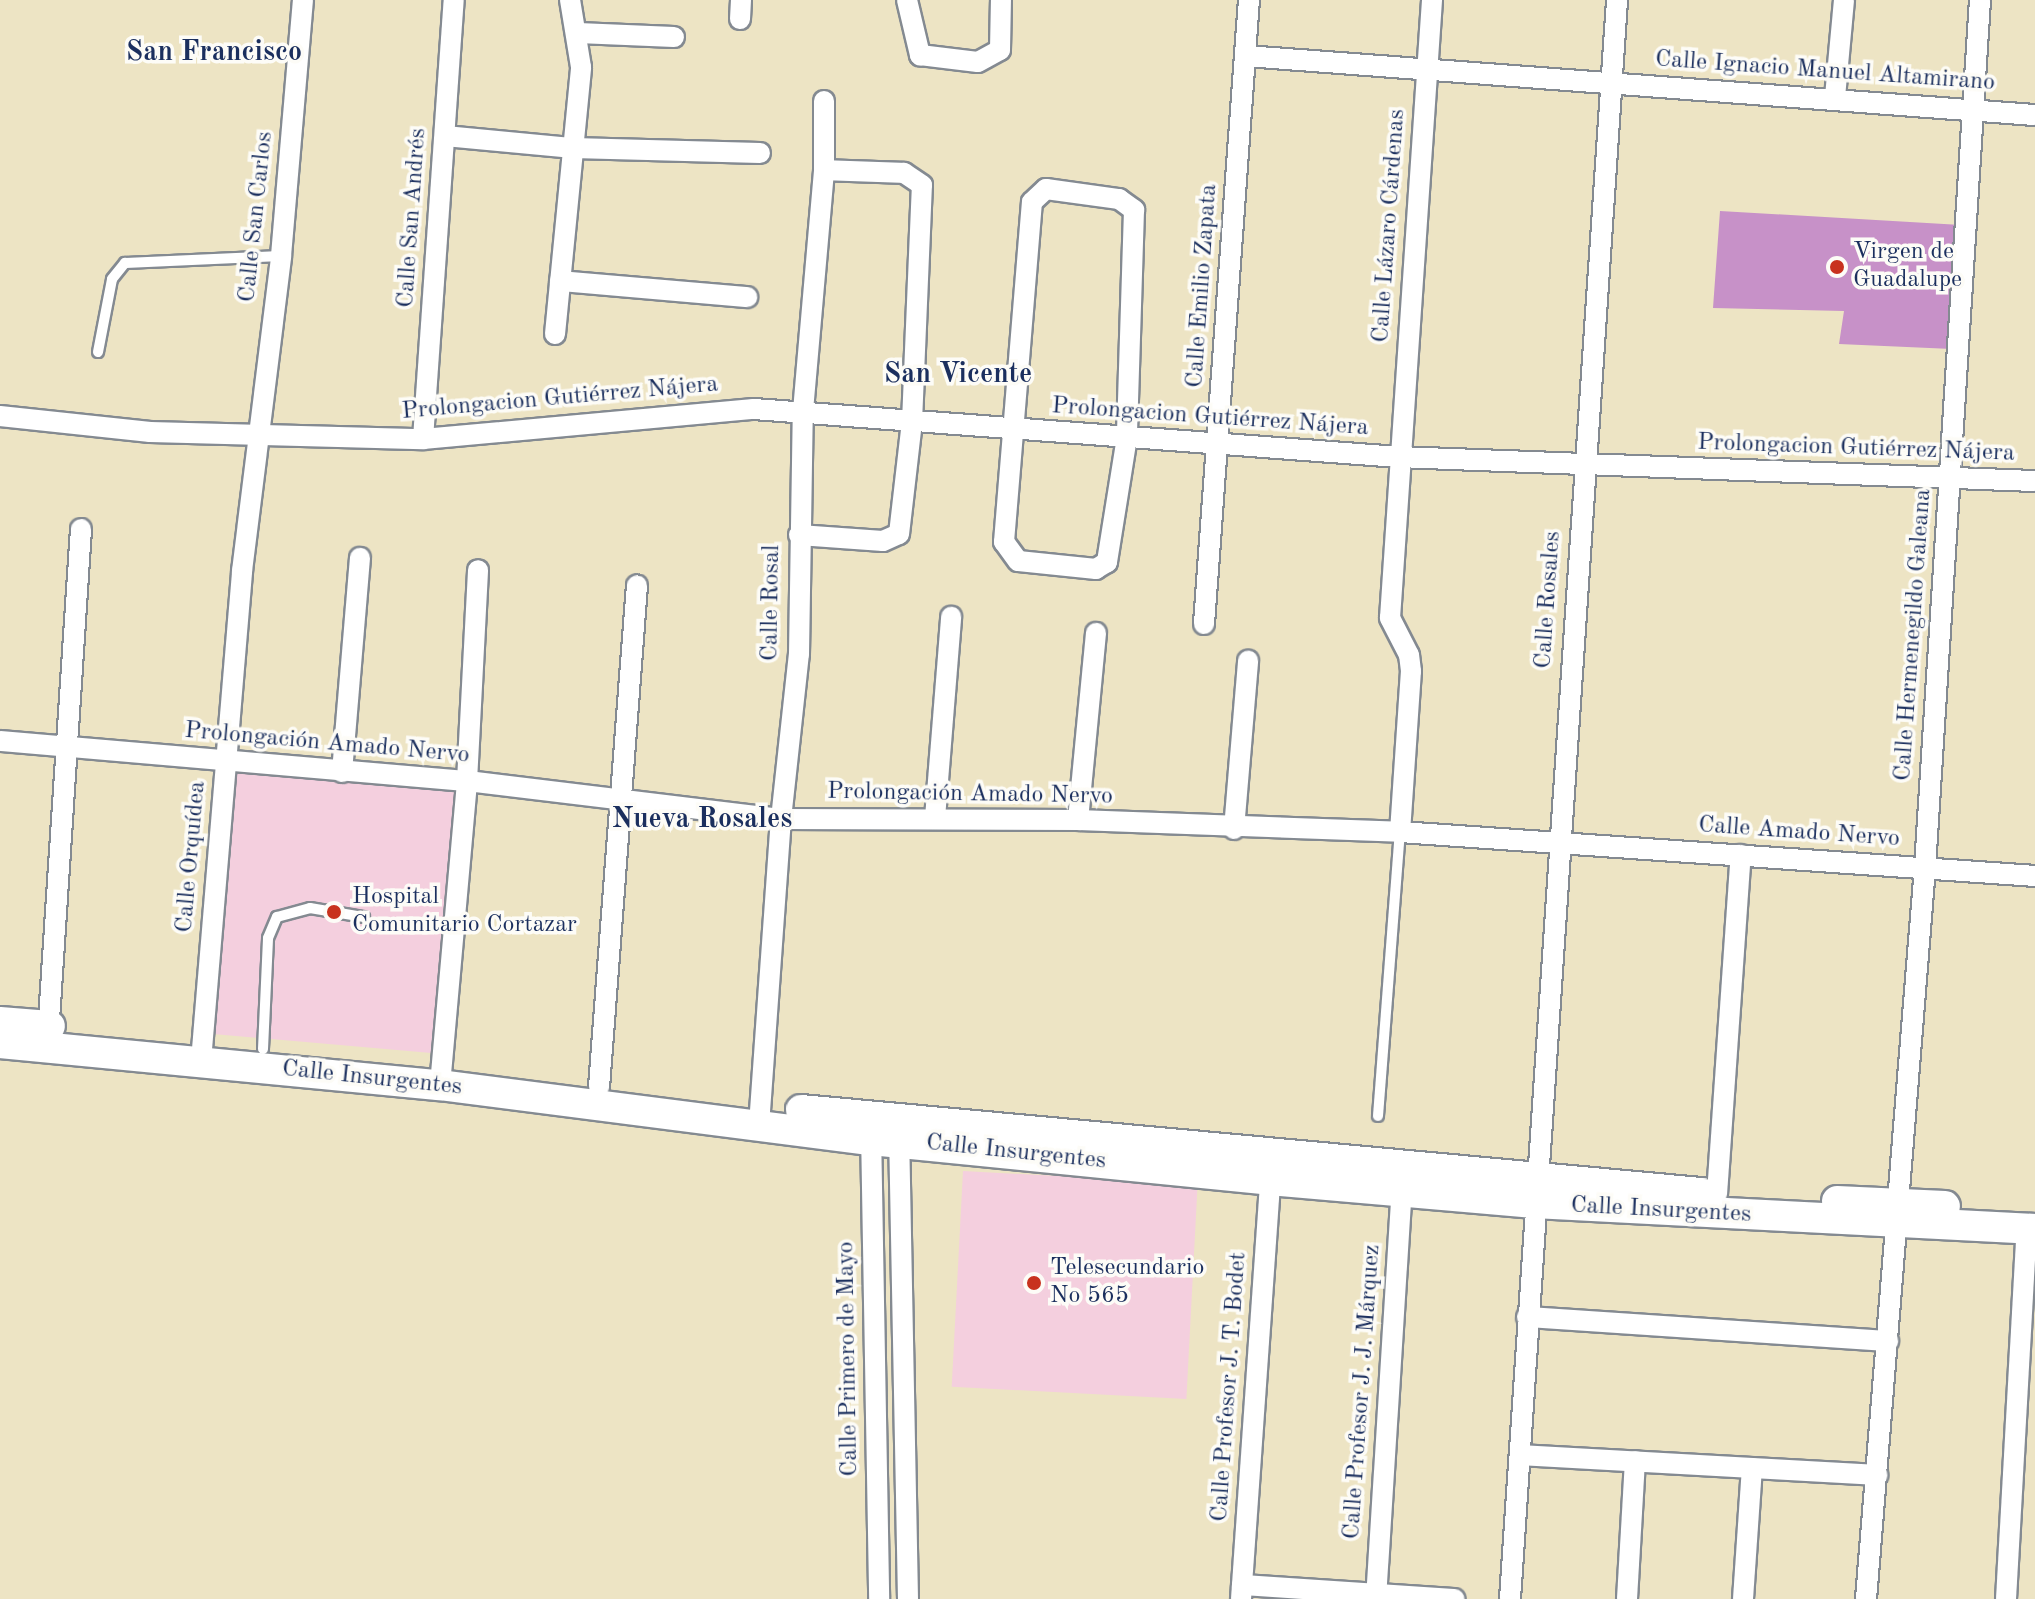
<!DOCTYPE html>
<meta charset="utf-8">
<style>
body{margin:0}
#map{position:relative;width:2035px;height:1599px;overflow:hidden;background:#ede4c4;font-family:"Old Standard TT",serif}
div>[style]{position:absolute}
.built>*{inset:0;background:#f4cfde;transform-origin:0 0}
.building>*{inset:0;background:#c791c8}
.roads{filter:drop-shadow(2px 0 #848a91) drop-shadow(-2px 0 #848a91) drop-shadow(0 2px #848a91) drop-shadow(0 -2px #848a91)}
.service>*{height:10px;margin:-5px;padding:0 5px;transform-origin:5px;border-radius:5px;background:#fff}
.minor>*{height:20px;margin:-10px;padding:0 10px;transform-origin:10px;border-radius:10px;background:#fff}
.secondary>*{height:30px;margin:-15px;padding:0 15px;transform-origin:15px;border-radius:15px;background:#fff}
.dots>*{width:22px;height:22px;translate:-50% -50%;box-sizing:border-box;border:4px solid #fdfcf7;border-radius:50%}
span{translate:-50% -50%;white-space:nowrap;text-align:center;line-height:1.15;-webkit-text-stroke:7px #fdfcf7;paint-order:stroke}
.street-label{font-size:24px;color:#1b2f5e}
.poi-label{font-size:24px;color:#1b2f5e}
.left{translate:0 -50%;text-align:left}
.quarter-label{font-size:28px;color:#1b2f5e;font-weight:700}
</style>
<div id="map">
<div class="built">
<div style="left:236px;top:771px;width:222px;height:264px;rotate:5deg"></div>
<div style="left:963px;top:1171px;width:235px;height:216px;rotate:3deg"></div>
</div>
<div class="building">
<div style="clip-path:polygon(1720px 211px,1961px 225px,1952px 349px,1839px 344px,1844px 311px,1713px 308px)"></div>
</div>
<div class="roads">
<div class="service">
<div style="left:98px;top:352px;width:74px;rotate:-79.1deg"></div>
<div style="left:112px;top:279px;width:21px;rotate:-51deg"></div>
<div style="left:125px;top:263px;width:156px;rotate:-2.6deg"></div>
<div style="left:263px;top:1049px;width:111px;rotate:-87.4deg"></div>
<div style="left:268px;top:938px;width:23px;rotate:-67deg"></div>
<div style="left:277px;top:917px;width:34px;rotate:-15deg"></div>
<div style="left:310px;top:908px;width:55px;rotate:9.5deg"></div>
<div style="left:1378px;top:1116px;width:285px;rotate:-85.6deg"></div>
</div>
<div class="minor">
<div style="left:907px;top:0;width:57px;rotate:76.7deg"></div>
<div style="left:920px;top:55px;width:58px;rotate:6.9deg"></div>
<div style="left:978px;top:62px;width:25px;rotate:-29deg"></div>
<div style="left:1000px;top:50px;width:50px;rotate:-88.9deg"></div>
<div style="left:740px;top:19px;width:19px;rotate:-87deg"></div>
<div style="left:578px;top:33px;width:96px;rotate:2.4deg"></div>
<div style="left:1246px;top:56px;width:791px;rotate:4.28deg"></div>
<div style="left:1835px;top:97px;width:97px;rotate:-84.7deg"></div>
<div style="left:445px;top:136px;width:129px;rotate:5.4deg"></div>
<div style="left:573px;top:148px;width:187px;rotate:1.5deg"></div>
<div style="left:1046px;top:189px;width:74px;rotate:7.8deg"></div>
<div style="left:1119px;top:199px;width:19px;rotate:36deg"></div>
<div style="left:1134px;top:210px;width:227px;rotate:91.8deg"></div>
<div style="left:1127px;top:437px;width:127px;rotate:99.1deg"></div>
<div style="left:1107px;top:562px;width:13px;rotate:148deg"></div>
<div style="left:1096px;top:569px;width:78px;rotate:-174.1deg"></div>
<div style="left:1018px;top:561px;width:24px;rotate:-126deg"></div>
<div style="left:1004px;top:542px;width:341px;rotate:-85.3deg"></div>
<div style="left:1032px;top:202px;width:19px;rotate:-43deg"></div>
<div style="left:560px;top:281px;width:188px;rotate:4.9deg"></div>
<div style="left:555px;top:334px;width:268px;rotate:-84.4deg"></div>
<div style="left:581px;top:67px;width:68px;rotate:-99.3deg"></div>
<div style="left:0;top:416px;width:151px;rotate:6.1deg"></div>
<div style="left:150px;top:432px;width:273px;rotate:1.5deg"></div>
<div style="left:423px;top:439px;width:332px;rotate:-5.2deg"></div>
<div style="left:754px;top:409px;width:646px;rotate:4.26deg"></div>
<div style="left:1398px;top:457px;width:637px;rotate:2.16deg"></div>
<div style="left:423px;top:439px;width:440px;rotate:-86deg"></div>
<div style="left:799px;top:535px;width:84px;rotate:4.1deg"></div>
<div style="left:883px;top:541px;width:17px;rotate:-24deg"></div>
<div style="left:899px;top:534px;width:113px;rotate:-83.4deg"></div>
<div style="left:912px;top:422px;width:237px;rotate:-87.6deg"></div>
<div style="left:922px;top:185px;width:22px;rotate:-146deg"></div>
<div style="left:904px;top:173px;width:80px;rotate:-177.9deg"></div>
<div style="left:1204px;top:624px;width:626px;rotate:-85.88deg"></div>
<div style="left:0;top:741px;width:469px;rotate:4.9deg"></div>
<div style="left:467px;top:781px;width:316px;rotate:6.9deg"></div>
<div style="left:781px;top:819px;width:297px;rotate:0.2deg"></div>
<div style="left:1078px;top:820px;width:322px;rotate:2.1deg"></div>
<div style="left:1400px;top:832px;width:637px;rotate:3.96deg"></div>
<div style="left:342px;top:772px;width:215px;rotate:-85.2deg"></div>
<div style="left:935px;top:818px;width:202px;rotate:-85.4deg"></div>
<div style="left:1078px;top:820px;width:188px;rotate:-84.5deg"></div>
<div style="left:1234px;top:829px;width:169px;rotate:-85.2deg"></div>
<div style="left:1400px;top:832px;width:161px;rotate:-86.1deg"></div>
<div style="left:1411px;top:671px;width:16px;rotate:-97deg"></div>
<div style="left:1409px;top:655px;width:42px;rotate:-117.2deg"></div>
<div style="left:1390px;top:618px;width:619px;rotate:-86.11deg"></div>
<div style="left:48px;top:1035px;width:507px;rotate:-86.27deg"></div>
<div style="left:201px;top:1061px;width:492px;rotate:-85.2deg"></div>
<div style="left:242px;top:571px;width:317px;rotate:-82.9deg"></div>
<div style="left:281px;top:256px;width:257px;rotate:-85.1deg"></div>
<div style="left:440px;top:1085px;width:305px;rotate:-84.9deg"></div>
<div style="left:467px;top:781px;width:211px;rotate:-87deg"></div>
<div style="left:599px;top:1087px;width:503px;rotate:-85.67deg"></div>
<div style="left:759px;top:1125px;width:307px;rotate:-85.9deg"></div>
<div style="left:781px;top:819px;width:166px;rotate:-83.8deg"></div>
<div style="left:799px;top:654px;width:243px;rotate:-89.1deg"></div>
<div style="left:803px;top:411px;width:242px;rotate:-85deg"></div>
<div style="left:824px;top:170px;width:69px;rotate:-90deg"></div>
<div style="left:871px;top:1130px;width:469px;rotate:89deg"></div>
<div style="left:899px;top:1131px;width:468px;rotate:88.9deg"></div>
<div style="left:1717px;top:1194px;width:340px;rotate:-86deg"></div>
<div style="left:1527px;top:1317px;width:362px;rotate:3.8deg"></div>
<div style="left:1520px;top:1455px;width:358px;rotate:3.2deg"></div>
<div style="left:1242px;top:1585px;width:213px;rotate:3.8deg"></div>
<div style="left:1241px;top:1599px;width:420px;rotate:-86deg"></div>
<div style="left:1376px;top:1599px;width:411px;rotate:-86.4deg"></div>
<div style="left:1510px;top:1599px;width:1603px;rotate:-86.17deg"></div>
<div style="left:1627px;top:1599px;width:138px;rotate:-86.7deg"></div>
<div style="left:1743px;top:1599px;width:131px;rotate:-86.1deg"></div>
<div style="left:1866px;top:1599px;width:734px;rotate:-85.39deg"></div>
<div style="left:1925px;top:867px;width:869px;rotate:-86.37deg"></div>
<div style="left:2006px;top:1599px;width:371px;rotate:-86.8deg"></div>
</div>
<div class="secondary">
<div style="left:0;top:1022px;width:50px;rotate:4.6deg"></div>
<div style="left:0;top:1043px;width:442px;rotate:5.5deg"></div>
<div style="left:440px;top:1085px;width:434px;rotate:7.3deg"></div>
<div style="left:871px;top:1140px;width:401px;rotate:5.7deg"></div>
<div style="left:1270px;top:1180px;width:265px;rotate:5deg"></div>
<div style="left:1534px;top:1203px;width:502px;rotate:2.97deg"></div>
<div style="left:801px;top:1110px;width:904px;rotate:5.27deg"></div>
<div style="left:1837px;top:1201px;width:108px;rotate:2.7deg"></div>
</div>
</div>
<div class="dots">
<div style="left:1837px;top:267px;background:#c8321e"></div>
<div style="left:334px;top:912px;background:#c8321e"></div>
<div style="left:1034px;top:1283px;background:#c8321e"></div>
</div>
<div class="street-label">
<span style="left:1825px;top:72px;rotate:4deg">Calle Ignacio Manuel Altamirano</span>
<span style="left:257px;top:217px;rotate:-84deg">Calle San Carlos</span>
<span style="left:413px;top:218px;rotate:-86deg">Calle San Andrés</span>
<span style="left:1390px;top:226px;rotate:-86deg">Calle Lázaro Cárdenas</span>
<span style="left:1203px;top:286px;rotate:-86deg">Calle Emilio Zapata</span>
<span style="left:560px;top:399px;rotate:-5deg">Prolongacion Gutiérrez Nájera</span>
<span style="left:1210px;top:418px;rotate:4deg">Prolongacion Gutiérrez Nájera</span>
<span style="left:1856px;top:449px;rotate:2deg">Prolongacion Gutiérrez Nájera</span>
<span style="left:1549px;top:600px;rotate:-86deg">Calle Rosales</span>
<span style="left:772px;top:603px;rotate:-89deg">Calle Rosal</span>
<span style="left:1914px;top:635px;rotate:-86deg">Calle Hermenegildo Galeana</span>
<span style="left:327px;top:744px;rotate:5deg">Prolongación Amado Nervo</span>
<span style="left:970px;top:795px;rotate:1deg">Prolongación Amado Nervo</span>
<span style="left:1799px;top:833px;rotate:4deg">Calle Amado Nervo</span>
<span style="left:192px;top:857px;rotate:-85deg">Calle Orquídea</span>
<span style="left:372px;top:1079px;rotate:6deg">Calle Insurgentes</span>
<span style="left:1016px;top:1153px;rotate:6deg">Calle Insurgentes</span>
<span style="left:1661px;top:1211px;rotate:3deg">Calle Insurgentes</span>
<span style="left:849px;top:1359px;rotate:-91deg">Calle Primero de Mayo</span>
<span style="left:1230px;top:1387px;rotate:-86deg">Calle Profesor J. T. Bodet</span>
<span style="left:1363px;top:1392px;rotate:-86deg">Calle Profesor J. J. Márquez</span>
</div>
<div class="poi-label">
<span class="left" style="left:1853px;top:267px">Virgen de<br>Guadalupe</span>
<span class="left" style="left:352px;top:912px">Hospital<br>Comunitario Cortazar</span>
<span class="left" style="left:1050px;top:1283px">Telesecundario<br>No 565</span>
</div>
<div class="quarter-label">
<span style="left:214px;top:53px">San Francisco</span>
<span style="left:958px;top:375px">San Vicente</span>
<span style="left:702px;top:820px">Nueva Rosales</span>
</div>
</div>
